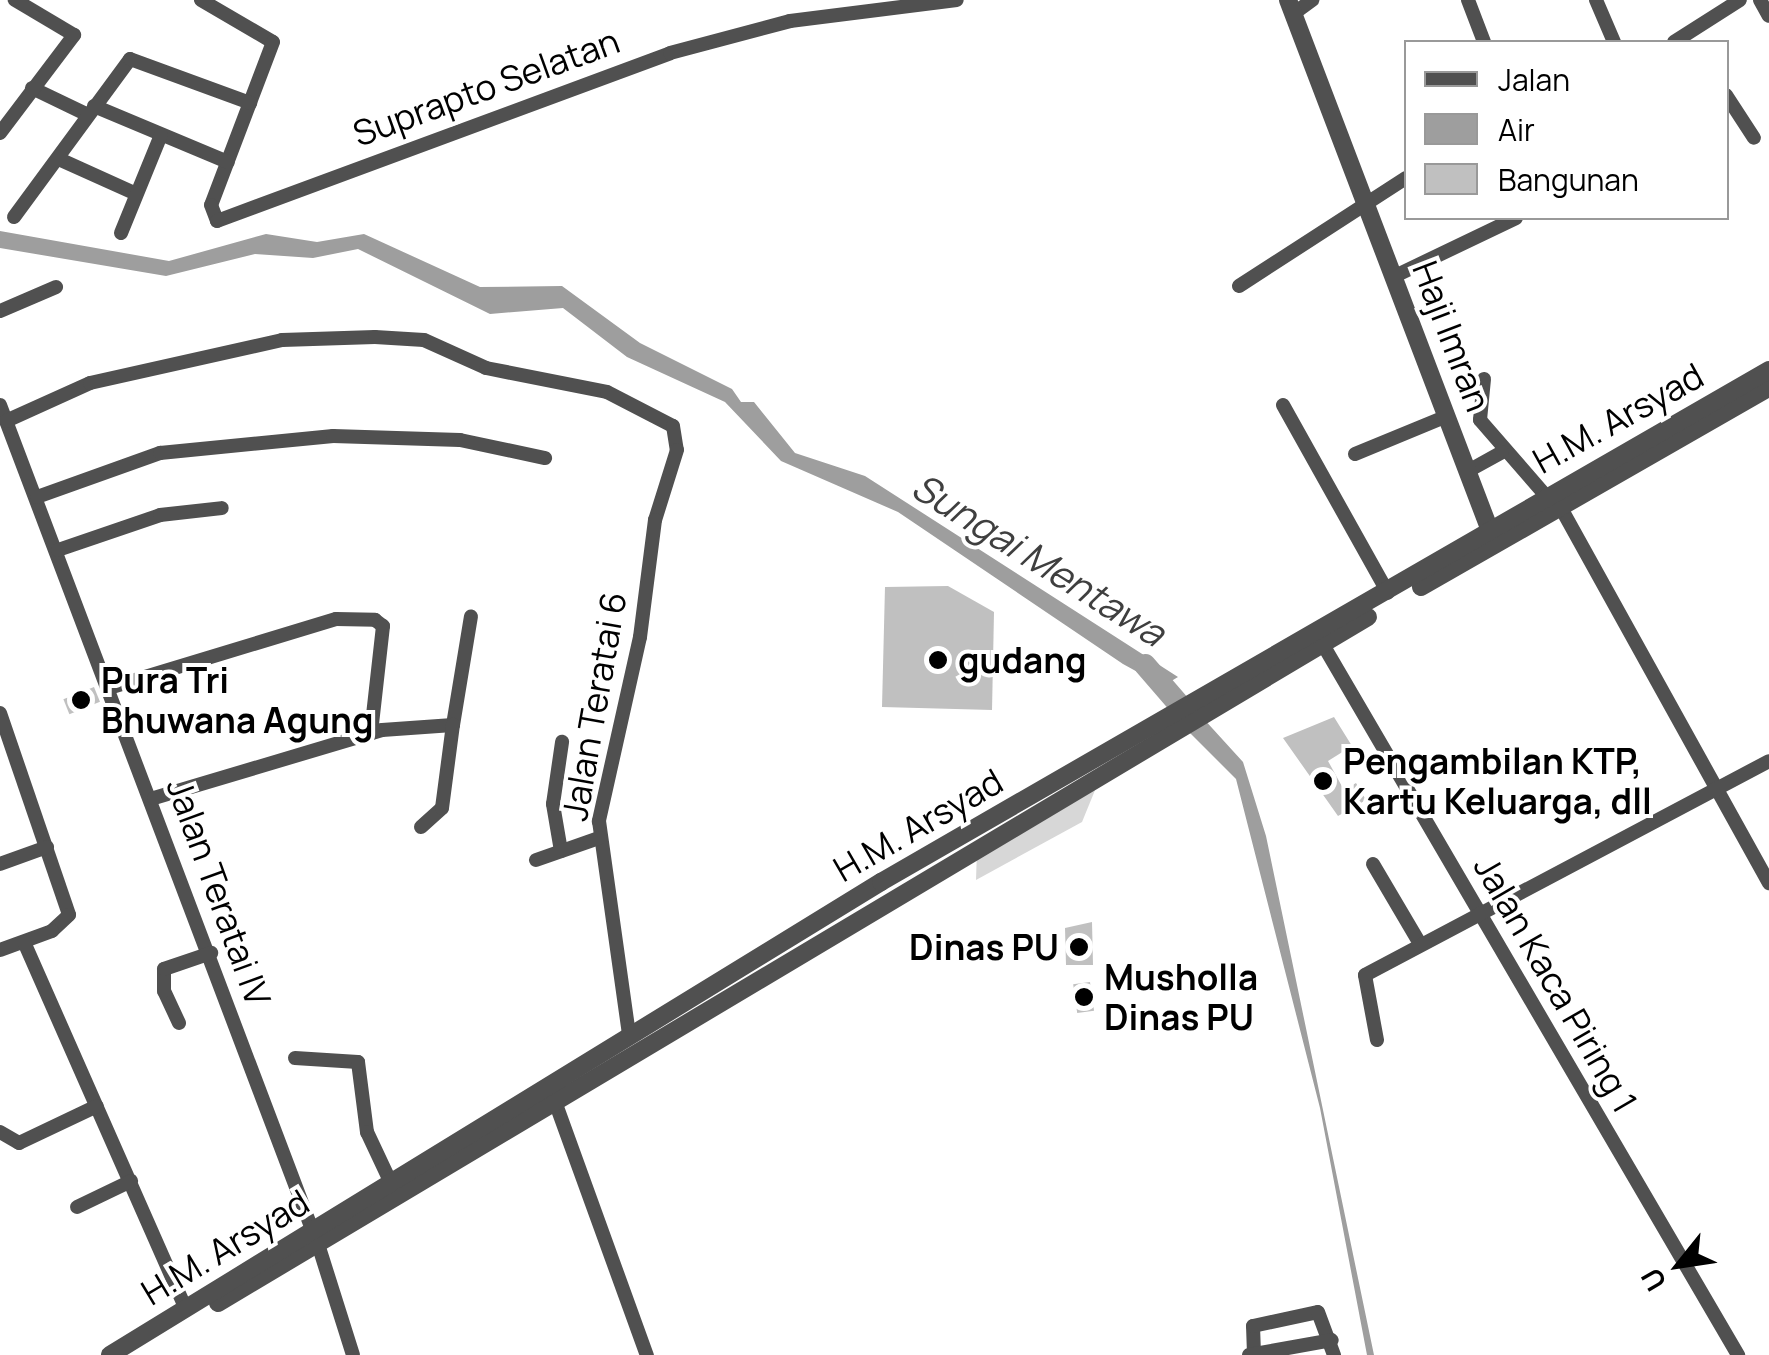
<!DOCTYPE html>
<style>
body{margin:0}
#map{position:relative;width:1769px;height:1355px;overflow:hidden;background:#fff;font-family:Manrope,sans-serif}
div>[style]{position:absolute}
.green>*{inset:0;background:#d7d7d7}
.water>*{inset:0;background:#9e9e9e}
.river>*{height:22px;margin:-11px;padding:0 11px;transform-origin:11px;border-radius:11px;background:#9e9e9e}
.building>*{inset:0;background:#c0c0c0;transform-origin:0 0}
.minor>*{height:14px;margin:-7px;padding:0 7px;transform-origin:7px;border-radius:7px;background:#505050}
.tertiary>*{height:18px;margin:-9px;padding:0 9px;transform-origin:9px;border-radius:9px;background:#505050}
.dots>*{width:28px;height:28px;translate:-50% -50%;box-sizing:border-box;border:5px solid #fff;border-radius:50%}
span{translate:-50% -50%;white-space:nowrap;text-align:center;line-height:1.15;-webkit-text-stroke:8px #fff;paint-order:stroke}
.street-label{font-size:35px;color:#000}
.poi-label{font-size:35px;color:#000;font-weight:700}
.left{translate:0 -50%;text-align:left}
.right{translate:-100% -50%;text-align:right}
.water-label{font-size:38px;color:#3f3f3f;font-style:italic}
.legend{position:absolute;left:1404px;top:40px;width:325px;height:180px;box-sizing:border-box;background:#fff;border:2px solid #999;margin:0;padding:12px 18px;list-style:none;font-size:30px;color:#000}
.legend li{display:flex;align-items:center;gap:20px;height:50px}
.legend b{width:50px;border:2px solid #999}
.north{position:absolute;left:1629px;top:1215px;width:100px;height:100px;-webkit-text-stroke:8px #fff;paint-order:stroke;rotate:240deg;font-size:28px;font-weight:700;line-height:40px;text-align:center;color:#000}
.north::after{content:'';display:block;margin:auto;width:35px;height:45px;background:#000;clip-path:polygon(50% 0,100% 100%,50% 72%,0 100%)}
</style>
<div id="map">
<div class="green">
<div style="clip-path:polygon(1100px 778px,1082px 822px,976px 880px,977px 850px)"></div>
</div>
<div class="water">
<div style="clip-path:polygon(0 231px,169px 261px,266px 234px,317px 242px,364px 234px,480px 287px,562px 286px,640px 343px,732px 389px,741px 402px,754px 402px,795px 453px,865px 476px,1178px 677px,1163px 686px,1123px 664px,898px 512px,781px 461px,725px 402px,627px 357px,563px 308px,490px 314px,358px 249px,313px 258px,255px 254px,166px 276px,0 248px)"></div>
<div style="clip-path:polygon(1202px 717px,1243px 762px,1266px 836px,1374px 1355px,1367px 1355px,1320px 1108px,1236px 779px,1184px 727px)"></div>
</div>
<div class="river">
<div style="left:1145px;top:665px;width:77px;rotate:49.2deg"></div>
</div>
<div class="building">
<div style="clip-path:polygon(948px 586px,994px 612px,992px 710px,882px 707px,885px 587px)"></div>
<div style="left:94px;top:687px;width:16px;height:33px;rotate:68deg"></div>
<div style="clip-path:polygon(1334px 717px,1352px 746px,1328px 761px,1344px 790px,1356px 783px,1366px 800px,1338px 816px,1283px 738px)"></div>
<div style="clip-path:polygon(1092px 922px,1093px 965px,1066px 965px,1065px 928px)"></div>
<div style="left:1090px;top:982px;width:29px;height:17px;rotate:82deg"></div>
</div>
<div class="minor">
<div style="left:201px;top:0;width:83px;rotate:30.3deg"></div>
<div style="left:273px;top:42px;width:174px;rotate:110.8deg"></div>
<div style="left:211px;top:205px;width:17px;rotate:69deg"></div>
<div style="left:217px;top:221px;width:483px;rotate:-20.3deg"></div>
<div style="left:670px;top:53px;width:124px;rotate:-14.9deg"></div>
<div style="left:790px;top:21px;width:168px;rotate:-7.2deg"></div>
<div style="left:1468px;top:0;width:45px;rotate:69.1deg"></div>
<div style="left:1596px;top:0;width:46px;rotate:66.8deg"></div>
<div style="left:1760px;top:0;width:18px;rotate:61deg"></div>
<div style="left:1293px;top:14px;width:24px;rotate:-36deg"></div>
<div style="left:1674px;top:42px;width:78px;rotate:-32.5deg"></div>
<div style="left:32px;top:88px;width:62px;rotate:25.7deg"></div>
<div style="left:1726px;top:95px;width:51px;rotate:56.9deg"></div>
<div style="left:94px;top:106px;width:145px;rotate:22.7deg"></div>
<div style="left:0;top:133px;width:123px;rotate:-52.9deg"></div>
<div style="left:74px;top:35px;width:69px;rotate:-149.3deg"></div>
<div style="left:61px;top:160px;width:80px;rotate:24.3deg"></div>
<div style="left:14px;top:217px;width:196px;rotate:-53.7deg"></div>
<div style="left:130px;top:59px;width:128px;rotate:20.1deg"></div>
<div style="left:121px;top:233px;width:106px;rotate:-67.8deg"></div>
<div style="left:1395px;top:276px;width:134px;rotate:-25.6deg"></div>
<div style="left:1239px;top:286px;width:199px;rotate:-32.9deg"></div>
<div style="left:0;top:311px;width:61px;rotate:-23.2deg"></div>
<div style="left:1484px;top:379px;width:41px;rotate:95.6deg"></div>
<div style="left:1480px;top:420px;width:101px;rotate:49deg"></div>
<div style="left:0;top:405px;width:884px;rotate:69.27deg"></div>
<div style="left:1283px;top:405px;width:215px;rotate:60.8deg"></div>
<div style="left:6px;top:421px;width:92px;rotate:-24.3deg"></div>
<div style="left:90px;top:383px;width:197px;rotate:-12.6deg"></div>
<div style="left:282px;top:340px;width:93px;rotate:-1.8deg"></div>
<div style="left:375px;top:337px;width:49px;rotate:3.5deg"></div>
<div style="left:424px;top:340px;width:68px;rotate:24.3deg"></div>
<div style="left:486px;top:368px;width:123px;rotate:11.2deg"></div>
<div style="left:607px;top:392px;width:74px;rotate:27.3deg"></div>
<div style="left:673px;top:426px;width:24px;rotate:81deg"></div>
<div style="left:677px;top:450px;width:73px;rotate:107.4deg"></div>
<div style="left:655px;top:520px;width:118px;rotate:97.3deg"></div>
<div style="left:640px;top:637px;width:189px;rotate:102.6deg"></div>
<div style="left:599px;top:821px;width:216px;rotate:82deg"></div>
<div style="left:1355px;top:454px;width:100px;rotate:-22.4deg"></div>
<div style="left:1468px;top:471px;width:39px;rotate:-29deg"></div>
<div style="left:37px;top:497px;width:131px;rotate:-19.7deg"></div>
<div style="left:160px;top:453px;width:174px;rotate:-5.6deg"></div>
<div style="left:333px;top:436px;width:127px;rotate:1.8deg"></div>
<div style="left:460px;top:440px;width:87px;rotate:12deg"></div>
<div style="left:1561px;top:508px;width:429px;rotate:61deg"></div>
<div style="left:58px;top:550px;width:108px;rotate:-18.9deg"></div>
<div style="left:160px;top:515px;width:62px;rotate:-6.4deg"></div>
<div style="left:1322px;top:643px;width:825px;rotate:59.7deg"></div>
<div style="left:112px;top:687px;width:234px;rotate:-16.9deg"></div>
<div style="left:336px;top:619px;width:39px;rotate:1deg"></div>
<div style="left:375px;top:620px;width:10px;rotate:37deg"></div>
<div style="left:383px;top:626px;width:108px;rotate:96.4deg"></div>
<div style="left:0;top:713px;width:213px;rotate:71.1deg"></div>
<div style="left:69px;top:915px;width:23px;rotate:137deg"></div>
<div style="left:52px;top:931px;width:55px;rotate:159.9deg"></div>
<div style="left:154px;top:798px;width:238px;rotate:-16.6deg"></div>
<div style="left:382px;top:730px;width:71px;rotate:-4deg"></div>
<div style="left:453px;top:725px;width:110px;rotate:-80.6deg"></div>
<div style="left:421px;top:827px;width:28px;rotate:-42deg"></div>
<div style="left:442px;top:808px;width:84px;rotate:-82.5deg"></div>
<div style="left:561px;top:851px;width:48px;rotate:-99.7deg"></div>
<div style="left:553px;top:804px;width:63px;rotate:-81.7deg"></div>
<div style="left:536px;top:860px;width:67px;rotate:-19.2deg"></div>
<div style="left:0;top:864px;width:50px;rotate:-19.9deg"></div>
<div style="left:1373px;top:864px;width:91px;rotate:59.5deg"></div>
<div style="left:24px;top:942px;width:401px;rotate:66.2deg"></div>
<div style="left:179px;top:1023px;width:35px;rotate:-115deg"></div>
<div style="left:164px;top:991px;width:22px;rotate:-90deg"></div>
<div style="left:164px;top:969px;width:50px;rotate:-18.8deg"></div>
<div style="left:1377px;top:1040px;width:66px;rotate:-100.5deg"></div>
<div style="left:1365px;top:975px;width:457px;rotate:-27.9deg"></div>
<div style="left:295px;top:1058px;width:63px;rotate:3.6deg"></div>
<div style="left:358px;top:1062px;width:71px;rotate:82.7deg"></div>
<div style="left:367px;top:1132px;width:56px;rotate:64.8deg"></div>
<div style="left:553px;top:1096px;width:276px;rotate:70.1deg"></div>
<div style="left:0;top:1132px;width:22px;rotate:30deg"></div>
<div style="left:19px;top:1143px;width:86px;rotate:-25.4deg"></div>
<div style="left:77px;top:1207px;width:60px;rotate:-25.7deg"></div>
<div style="left:318px;top:1244px;width:116px;rotate:72.5deg"></div>
<div style="left:1254px;top:1354px;width:28px;rotate:-92deg"></div>
<div style="left:1253px;top:1326px;width:66px;rotate:-12.2deg"></div>
<div style="left:1318px;top:1312px;width:46px;rotate:69.6deg"></div>
<div style="left:1249px;top:1355px;width:84px;rotate:-10.2deg"></div>
</div>
<div class="tertiary">
<div style="left:1288px;top:0;width:565px;rotate:69.16deg"></div>
<div style="left:1421px;top:587px;width:401px;rotate:-29.8deg"></div>
<div style="left:218px;top:1303px;width:1339px;rotate:-30.82deg"></div>
<div style="left:110px;top:1355px;width:905px;rotate:-31.53deg"></div>
<div style="left:881px;top:882px;width:1025px;rotate:-29.97deg"></div>
</div>
<div class="dots">
<div style="left:938px;top:660px;background:#000"></div>
<div style="left:81px;top:700px;background:#000"></div>
<div style="left:1323px;top:781px;background:#000"></div>
<div style="left:1079px;top:947px;background:#000"></div>
<div style="left:1084px;top:997px;background:#000"></div>
</div>
<div class="street-label">
<span style="left:486px;top:87px;rotate:-20deg">Suprapto Selatan</span>
<span style="left:1452px;top:336px;rotate:69deg">Haji Imran</span>
<span style="left:1618px;top:418px;rotate:-29deg">H.M. Arsyad</span>
<span style="left:594px;top:706px;rotate:-80deg">Jalan Teratai 6</span>
<span style="left:918px;top:825px;rotate:-30deg">H.M. Arsyad</span>
<span style="left:219px;top:892px;rotate:70deg">Jalan Teratai IV</span>
<span style="left:1556px;top:984px;rotate:60deg">Jalan Kaca Piring 1</span>
<span style="left:225px;top:1247px;rotate:-31deg">H.M. Arsyad</span>
</div>
<div class="poi-label">
<span class="left" style="left:958px;top:660px">gudang</span>
<span class="left" style="left:101px;top:700px">Pura Tri<br>Bhuwana Agung</span>
<span class="left" style="left:1343px;top:781px">Pengambilan KTP,<br>Kartu Keluarga, dll</span>
<span class="right" style="left:1059px;top:947px">Dinas PU</span>
<span class="left" style="left:1104px;top:997px">Musholla<br>Dinas PU</span>
</div>
<div class="water-label">
<span style="left:1039px;top:559px;rotate:32deg">Sungai Mentawa</span>
</div>
<ul class="legend">
<li><b style="height:12px;background:#505050"></b>Jalan</li>
<li><b style="height:28px;background:#9e9e9e"></b>Air</li>
<li><b style="height:28px;background:#c0c0c0"></b>Bangunan</li>
</ul>
<div class="north">U</div>
</div>
